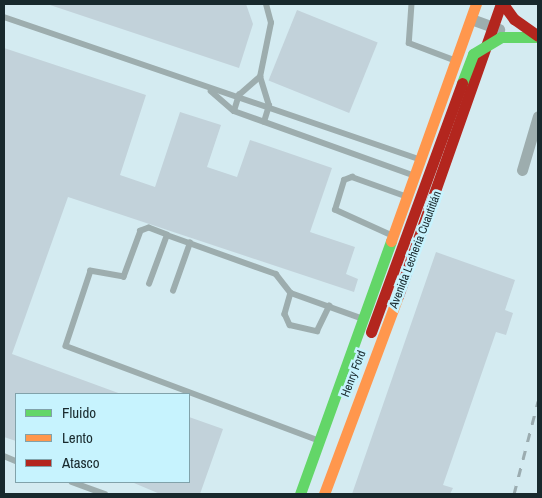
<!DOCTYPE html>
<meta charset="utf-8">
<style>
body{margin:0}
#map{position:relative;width:542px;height:498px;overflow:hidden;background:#d4ebf1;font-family:"Archivo Narrow",sans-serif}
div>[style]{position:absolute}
.building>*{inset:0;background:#c2d2da;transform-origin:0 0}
.lane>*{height:5.5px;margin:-2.75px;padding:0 2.75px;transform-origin:2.75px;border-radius:2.75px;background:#9dadae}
.street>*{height:11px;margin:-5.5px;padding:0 5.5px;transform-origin:5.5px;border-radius:5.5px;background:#9dadae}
.fast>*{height:11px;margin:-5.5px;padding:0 5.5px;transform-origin:5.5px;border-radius:5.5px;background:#63d668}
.slow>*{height:11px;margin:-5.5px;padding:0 5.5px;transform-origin:5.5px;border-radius:5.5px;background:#ff974d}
.jam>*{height:11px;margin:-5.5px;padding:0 5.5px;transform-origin:5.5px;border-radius:5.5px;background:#b3261e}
.rail>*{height:3px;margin-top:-1.5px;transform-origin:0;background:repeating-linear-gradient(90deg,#9bacb0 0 9px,transparent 0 18px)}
.fast-bridge>*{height:11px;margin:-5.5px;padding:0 5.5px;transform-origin:5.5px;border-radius:5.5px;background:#63d668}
.jam-bridge>*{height:11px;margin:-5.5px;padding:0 5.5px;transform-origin:5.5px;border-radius:5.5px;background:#b3261e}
span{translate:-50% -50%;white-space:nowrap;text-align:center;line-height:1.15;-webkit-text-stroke:5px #c7f3fe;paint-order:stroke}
.street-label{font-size:12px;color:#18292d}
.frame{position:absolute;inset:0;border:5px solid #18292d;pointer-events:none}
.legend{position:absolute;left:15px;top:393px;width:175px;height:90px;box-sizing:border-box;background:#c7f3fe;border:1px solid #81a2aa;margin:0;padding:6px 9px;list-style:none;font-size:15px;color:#18292d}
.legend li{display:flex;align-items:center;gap:10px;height:25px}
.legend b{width:25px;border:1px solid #81a2aa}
</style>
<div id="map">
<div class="building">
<div style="clip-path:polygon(246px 4px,253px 24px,239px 68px,50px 5px)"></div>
<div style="left:297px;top:10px;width:87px;height:76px;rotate:22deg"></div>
<div style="clip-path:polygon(4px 48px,146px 95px,120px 175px,155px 187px,180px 112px,221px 125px,207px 167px,237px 177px,250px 140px,332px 168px,310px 232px,355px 247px,346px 274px,358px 279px,354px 292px,68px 197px,12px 354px,121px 394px,16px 394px,16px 441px,4px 437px)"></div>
<div style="clip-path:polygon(436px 252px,515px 280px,505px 310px,513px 313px,506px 335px,496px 332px,443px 485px,453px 488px,450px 494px,352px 494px)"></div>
<div style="clip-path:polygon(189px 417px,223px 429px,200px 494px,160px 494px,134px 483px,189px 482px)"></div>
</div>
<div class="lane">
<div style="left:412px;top:4px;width:39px;rotate:94deg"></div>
<div style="left:409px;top:43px;width:48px;rotate:20.7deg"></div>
<div style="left:4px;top:17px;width:438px;rotate:18.9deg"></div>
<div style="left:211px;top:91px;width:30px;rotate:41deg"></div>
<div style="left:234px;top:111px;width:190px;rotate:19.7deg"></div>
<div style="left:234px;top:111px;width:17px;rotate:-73deg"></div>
<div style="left:239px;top:95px;width:28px;rotate:-41deg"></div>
<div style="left:264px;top:122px;width:17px;rotate:-73deg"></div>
<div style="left:269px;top:106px;width:30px;rotate:-107deg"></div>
<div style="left:260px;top:77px;width:55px;rotate:-78.5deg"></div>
<div style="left:271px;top:23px;width:20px;rotate:-105deg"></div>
<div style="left:167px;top:235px;width:19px;rotate:-159deg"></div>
<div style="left:149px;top:228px;width:9px;rotate:159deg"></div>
<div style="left:141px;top:231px;width:49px;rotate:110.3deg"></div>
<div style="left:124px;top:277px;width:34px;rotate:-170deg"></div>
<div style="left:91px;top:271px;width:79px;rotate:108.4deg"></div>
<div style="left:66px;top:346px;width:268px;rotate:20.5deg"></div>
<div style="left:390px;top:235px;width:60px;rotate:-155.6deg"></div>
<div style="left:335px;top:210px;width:31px;rotate:-73deg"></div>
<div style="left:344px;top:180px;width:9px;rotate:-21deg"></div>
<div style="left:352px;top:177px;width:56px;rotate:19.7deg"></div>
<div style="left:149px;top:284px;width:52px;rotate:-69.8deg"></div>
<div style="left:167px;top:235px;width:116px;rotate:19.7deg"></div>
<div style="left:276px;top:274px;width:24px;rotate:52deg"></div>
<div style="left:291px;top:293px;width:74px;rotate:19.7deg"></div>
<div style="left:173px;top:291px;width:51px;rotate:-70.5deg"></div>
<div style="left:291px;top:293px;width:22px;rotate:106deg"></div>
<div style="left:285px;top:314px;width:12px;rotate:66deg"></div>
<div style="left:290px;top:325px;width:28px;rotate:13deg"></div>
<div style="left:317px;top:331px;width:28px;rotate:-64deg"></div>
<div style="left:4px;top:456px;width:13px;rotate:23deg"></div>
<div style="left:72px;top:482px;width:35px;rotate:20deg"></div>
</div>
<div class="street">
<div style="left:471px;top:19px;width:30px;rotate:20deg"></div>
<div style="left:522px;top:170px;width:56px;rotate:-73.5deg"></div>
</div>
<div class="fast">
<div style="left:300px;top:494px;width:269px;rotate:-70.2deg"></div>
</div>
<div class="slow">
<div style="left:391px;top:241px;width:252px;rotate:-70.3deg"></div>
<div style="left:324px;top:494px;width:211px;rotate:-69.5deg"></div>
</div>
<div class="jam">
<div style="left:398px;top:296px;width:310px;rotate:-70.6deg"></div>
</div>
<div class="rail">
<div style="left:514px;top:494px;width:96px;rotate:-75.5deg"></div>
</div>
<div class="fast-bridge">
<div style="left:462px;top:83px;width:31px;rotate:-69deg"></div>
<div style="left:473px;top:54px;width:33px;rotate:-31deg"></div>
<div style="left:501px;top:37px;width:37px"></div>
</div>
<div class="jam-bridge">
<div style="left:503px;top:4px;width:19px;rotate:54deg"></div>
<div style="left:514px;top:19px;width:29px;rotate:35deg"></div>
<div style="left:371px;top:332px;width:265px;rotate:-69.9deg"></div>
</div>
<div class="street-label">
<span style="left:416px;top:250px;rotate:-69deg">Avenida Lecheria Cuautitlán</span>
<span style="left:354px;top:374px;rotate:-69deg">Henry Ford</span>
</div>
<div class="frame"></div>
<ul class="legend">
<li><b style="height:6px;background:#63d668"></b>Fluido</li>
<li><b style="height:6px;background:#ff974d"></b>Lento</li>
<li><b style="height:6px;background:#b3261e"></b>Atasco</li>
</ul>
</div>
